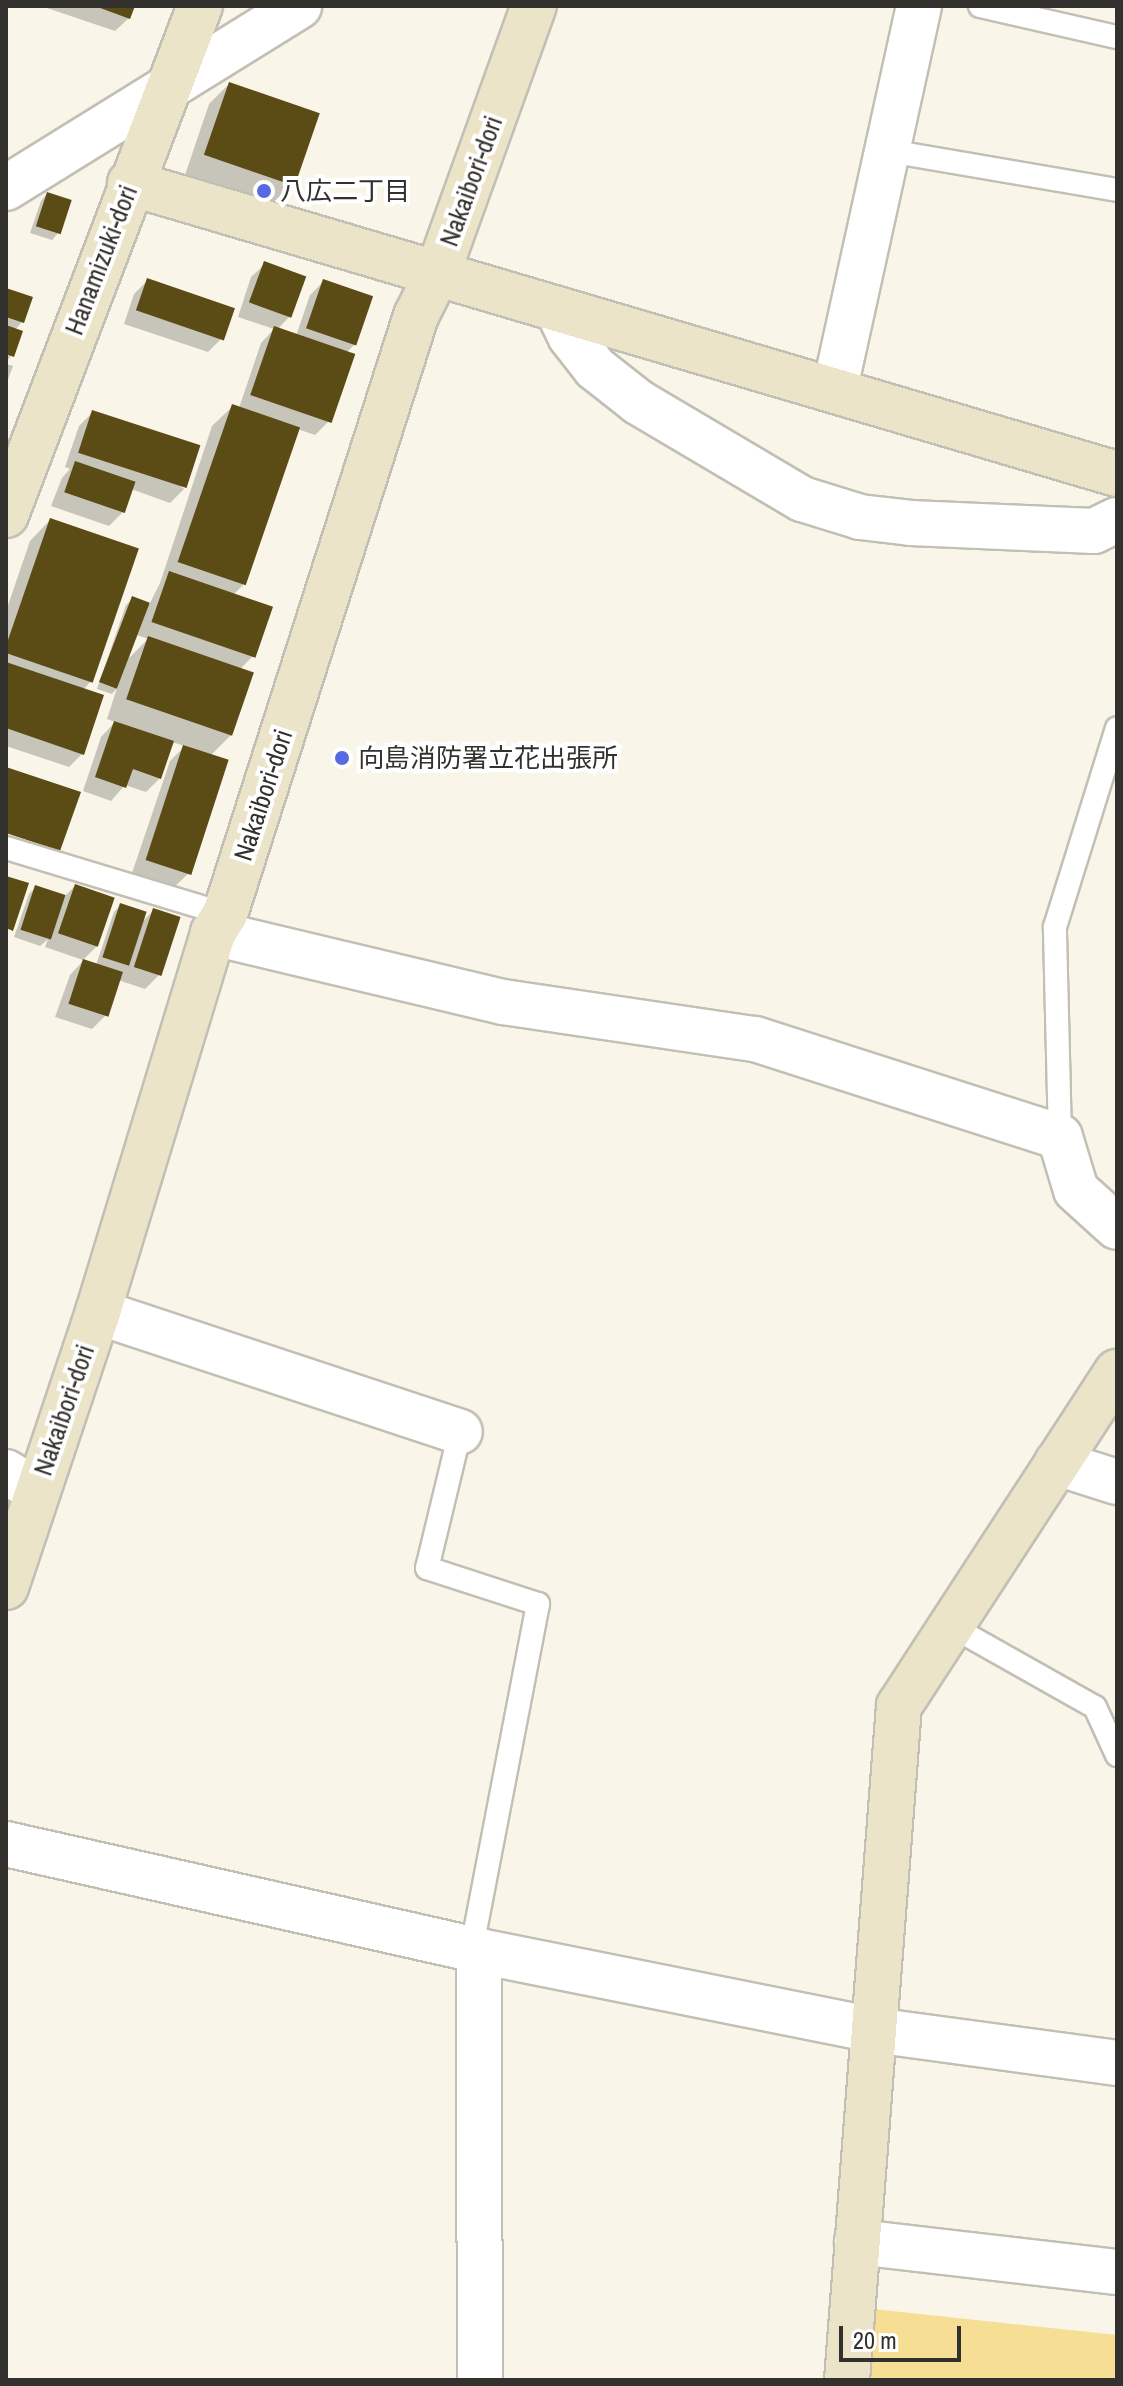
<!DOCTYPE html>
<meta charset="utf-8">
<style>
body{margin:0}
#map{position:relative;width:1123px;height:2386px;overflow:hidden;background:#f9f5e9;font-family:"Archivo Narrow","Noto Sans JP",sans-serif}
div>[style]{position:absolute}
.green>*{inset:0;background:#f7de95}
.shadow>*{inset:0;background:#0003}
.building>*{inset:0;background:#5b4b14;transform-origin:0 0}
.roads{filter:drop-shadow(2px 0 #c2bfb4) drop-shadow(-2px 0 #c2bfb4) drop-shadow(0 2px #c2bfb4) drop-shadow(0 -2px #c2bfb4)}
.lane>*{height:22px;margin:-11px;padding:0 11px;transform-origin:11px;border-radius:11px;background:#fff}
.street>*{height:44px;margin:-22px;padding:0 22px;transform-origin:22px;border-radius:22px;background:#fff}
.secondary>*{height:44px;margin:-22px;padding:0 22px;transform-origin:22px;border-radius:22px;background:#ece4c9}
.dots>*{width:22px;height:22px;translate:-50% -50%;box-sizing:border-box;border:4px solid #fff;border-radius:50%}
span{translate:-50% -50%;white-space:nowrap;text-align:center;line-height:1.15;-webkit-text-stroke:8px #fff;paint-order:stroke}
.street-label{font-size:26px;color:#32312d}
.poi-label{font-size:26px;color:#32312d}
.left{translate:0 -50%;text-align:left}
.frame{position:absolute;inset:0;border:8px solid #32312d;pointer-events:none}
.scale{position:absolute;left:839px;top:2326px;width:122px;height:36px;box-sizing:border-box;border:4px solid #32312d;border-top:0;padding-left:10px;font-size:24px;line-height:28px;white-space:nowrap;color:#32312d;-webkit-text-stroke:6px #fff;paint-order:stroke}
</style>
<div id="map">
<div class="green">
<div style="clip-path:polygon(873px 2309px,1117px 2335px,1117px 2380px,868px 2380px)"></div>
</div>
<div class="shadow">
<div style="clip-path:polygon(41px 6px,133px 6px,129px 18px,115px 31px)"></div>
<div style="clip-path:polygon(229px 84px,294px 185px,274px 205px,185px 175px,209px 104px)"></div>
<div style="clip-path:polygon(47px 194px,58px 233px,52px 240px,30px 233px,41px 201px)"></div>
<div style="clip-path:polygon(evenodd,265px 264px,290px 316px,277px 330px,296px 336px,310px 295px,324px 281px,355px 344px,346px 353px,329px 421px,315px 435px,297px 429px,244px 584px,233px 595px,253px 656px,240px 669px,231px 735px,210px 756px,188px 874px,174px 887px,132px 873px,170px 761px,185px 746px,172px 742px,160px 778px,146px 792px,125px 785px,111px 801px,83px 791px,101px 737px,115px 722px,107px 719px,117px 688px,112px 694px,97px 689px,126px 605px,133px 599px,149px 605px,160px 583px,212px 426px,233px 406px,239px 408px,261px 343px,274px 329px,238px 317px,251px 277px,265px 264px,137px 635px,148px 639px,129px 658px,137px 635px)"></div>
<div style="clip-path:polygon(148px 280px,222px 338px,208px 352px,124px 324px,134px 294px)"></div>
<div style="clip-path:polygon(6px 290px,22px 322px,15px 330px,12px 355px,6px 362px)"></div>
<div style="clip-path:polygon(6px 364px,13px 366px,6px 385px)"></div>
<div style="clip-path:polygon(93px 412px,184px 489px,170px 503px,131px 489px,123px 512px,109px 526px,51px 506px,62px 478px,70px 469px,65px 467px,79px 426px)"></div>
<div style="clip-path:polygon(50px 520px,91px 681px,83px 690px,82px 754px,69px 767px,6px 746px,6px 611px,30px 541px)"></div>
<div style="clip-path:polygon(6px 769px,58px 850px,44px 864px,6px 851px,6px 835px,53px 851px,53px 847px,6px 831px)"></div>
<div style="clip-path:polygon(75px 886px,97px 946px,83px 960px,45px 947px,48px 939px,40px 946px,14px 937px,29px 894px,36px 887px,64px 897px)"></div>
<div style="clip-path:polygon(121px 905px,141px 923px,154px 910px,159px 975px,145px 989px,118px 980px,106px 1015px,92px 1029px,55px 1017px,70px 975px,83px 961px,96px 965px,114px 912px)"></div>
</div>
<div class="building">
<div style="clip-path:polygon(95px 6px,135px 6px,130px 19px)"></div>
<div style="left:229px;top:82px;width:96px;height:77px;rotate:19deg"></div>
<div style="left:47px;top:192px;width:26px;height:36px;rotate:18deg"></div>
<div style="left:264px;top:261px;width:45px;height:44px;rotate:20deg"></div>
<div style="left:147px;top:278px;width:93px;height:34px;rotate:19deg"></div>
<div style="left:323px;top:279px;width:53px;height:52px;rotate:19deg"></div>
<div style="clip-path:polygon(6px 288px,33px 297px,24px 323px,6px 317px)"></div>
<div style="clip-path:polygon(6px 325px,23px 331px,14px 357px,6px 354px)"></div>
<div style="left:274px;top:326px;width:86px;height:73px;rotate:19deg"></div>
<div style="left:232px;top:404px;width:72px;height:167px;rotate:19deg"></div>
<div style="left:92px;top:410px;width:114px;height:45px;rotate:18deg"></div>
<div style="left:75px;top:461px;width:64px;height:33px;rotate:19deg"></div>
<div style="left:50px;top:518px;width:94px;height:142px;rotate:19deg"></div>
<div style="left:169px;top:571px;width:110px;height:54px;rotate:19deg"></div>
<div style="left:132px;top:596px;width:19px;height:92px;rotate:21deg"></div>
<div style="left:148px;top:636px;width:112px;height:67px;rotate:19deg"></div>
<div style="clip-path:polygon(6px 662px,104px 695px,84px 755px,6px 728px)"></div>
<div style="clip-path:polygon(114px 721px,174px 741px,161px 779px,133px 769px,126px 788px,95px 777px)"></div>
<div style="left:183px;top:745px;width:48px;height:121px;rotate:18deg"></div>
<div style="clip-path:polygon(6px 767px,81px 792px,60px 851px,6px 833px)"></div>
<div style="clip-path:polygon(6px 876px,29px 883px,13px 931px,6px 928px)"></div>
<div style="left:75px;top:884px;width:42px;height:52px;rotate:19deg"></div>
<div style="left:35px;top:885px;width:32px;height:47px;rotate:18deg"></div>
<div style="left:120px;top:903px;width:28px;height:57px;rotate:18deg"></div>
<div style="left:153px;top:908px;width:29px;height:62px;rotate:18deg"></div>
<div style="left:83px;top:959px;width:42px;height:47px;rotate:18deg"></div>
</div>
<div class="roads">
<div class="lane">
<div style="left:980px;top:6px;width:140px;rotate:12.8deg"></div>
<div style="left:889px;top:151px;width:231px;rotate:9.7deg"></div>
<div style="left:6px;top:848px;width:229px;rotate:16.8deg"></div>
<div style="left:1060px;top:1137px;width:210px;rotate:-91.4deg"></div>
<div style="left:1055px;top:927px;width:208px;rotate:-72.7deg"></div>
<div style="left:460px;top:1432px;width:140px;rotate:103.6deg"></div>
<div style="left:427px;top:1568px;width:117px;rotate:18deg"></div>
<div style="left:538px;top:1604px;width:333px;rotate:100.9deg"></div>
<div style="left:475px;top:1931px;width:20px;rotate:79deg"></div>
<div style="left:951px;top:1626px;width:165px;rotate:29.4deg"></div>
<div style="left:1095px;top:1707px;width:53px;rotate:65.4deg"></div>
</div>
<div class="street">
<div style="left:6px;top:188px;width:345px;rotate:-31.8deg"></div>
<div style="left:557px;top:309px;width:30px;rotate:64deg"></div>
<div style="left:570px;top:336px;width:41px;rotate:52deg"></div>
<div style="left:595px;top:368px;width:55px;rotate:38.3deg"></div>
<div style="left:638px;top:402px;width:191px;rotate:30.6deg"></div>
<div style="left:802px;top:499px;width:61px;rotate:17.2deg"></div>
<div style="left:860px;top:517px;width:51px;rotate:6.7deg"></div>
<div style="left:911px;top:523px;width:183px;rotate:2.5deg"></div>
<div style="left:1094px;top:531px;width:25px;rotate:-26deg"></div>
<div style="left:835px;top:388px;width:391px;rotate:-77.6deg"></div>
<div style="left:213px;top:933px;width:298px;rotate:13.4deg"></div>
<div style="left:503px;top:1002px;width:255px;rotate:8.4deg"></div>
<div style="left:755px;top:1039px;width:320px;rotate:17.8deg"></div>
<div style="left:1060px;top:1137px;width:55px;rotate:73.2deg"></div>
<div style="left:1076px;top:1190px;width:55px;rotate:42.1deg"></div>
<div style="left:98px;top:1312px;width:381px;rotate:18.3deg"></div>
<div style="left:1057px;top:1463px;width:63px;rotate:17.6deg"></div>
<div style="left:6px;top:1472px;width:35px;rotate:31deg"></div>
<div style="left:6px;top:1844px;width:485px;rotate:12.7deg"></div>
<div style="left:479px;top:1951px;width:402px;rotate:11.3deg"></div>
<div style="left:873px;top:2030px;width:246px;rotate:7.7deg"></div>
<div style="left:479px;top:1951px;width:429px;rotate:89.9deg"></div>
<div style="left:857px;top:2242px;width:262px;rotate:6.6deg"></div>
</div>
<div class="secondary">
<div style="left:130px;top:183px;width:1029px;rotate:16.43deg"></div>
<div style="left:6px;top:515px;width:545px;rotate:-69.14deg"></div>
<div style="left:6px;top:1587px;width:290px;rotate:-71.5deg"></div>
<div style="left:98px;top:1312px;width:396px;rotate:-73.1deg"></div>
<div style="left:213px;top:933px;width:22px;rotate:-58deg"></div>
<div style="left:225px;top:914px;width:628px;rotate:-72.29deg"></div>
<div style="left:416px;top:316px;width:49px;rotate:-63.4deg"></div>
<div style="left:438px;top:272px;width:283px;rotate:-70.2deg"></div>
<div style="left:847px;top:2380px;width:676px;rotate:-85.59deg"></div>
<div style="left:899px;top:1706px;width:399px;rotate:-56.9deg"></div>
</div>
</div>
<div class="dots">
<div style="left:264px;top:191px;background:#566be1"></div>
<div style="left:342px;top:758px;background:#566be1"></div>
</div>
<div class="street-label">
<span style="left:471px;top:181px;rotate:-70deg">Nakaibori-dori</span>
<span style="left:101px;top:260px;rotate:-69deg">Hanamizuki-dori</span>
<span style="left:263px;top:795px;rotate:-72deg">Nakaibori-dori</span>
<span style="left:64px;top:1410px;rotate:-71deg">Nakaibori-dori</span>
</div>
<div class="poi-label">
<span class="left" style="left:280px;top:191px">八広二丁目</span>
<span class="left" style="left:358px;top:758px">向島消防署立花出張所</span>
</div>
<div class="frame"></div>
<div class="scale">20 m</div>
</div>
